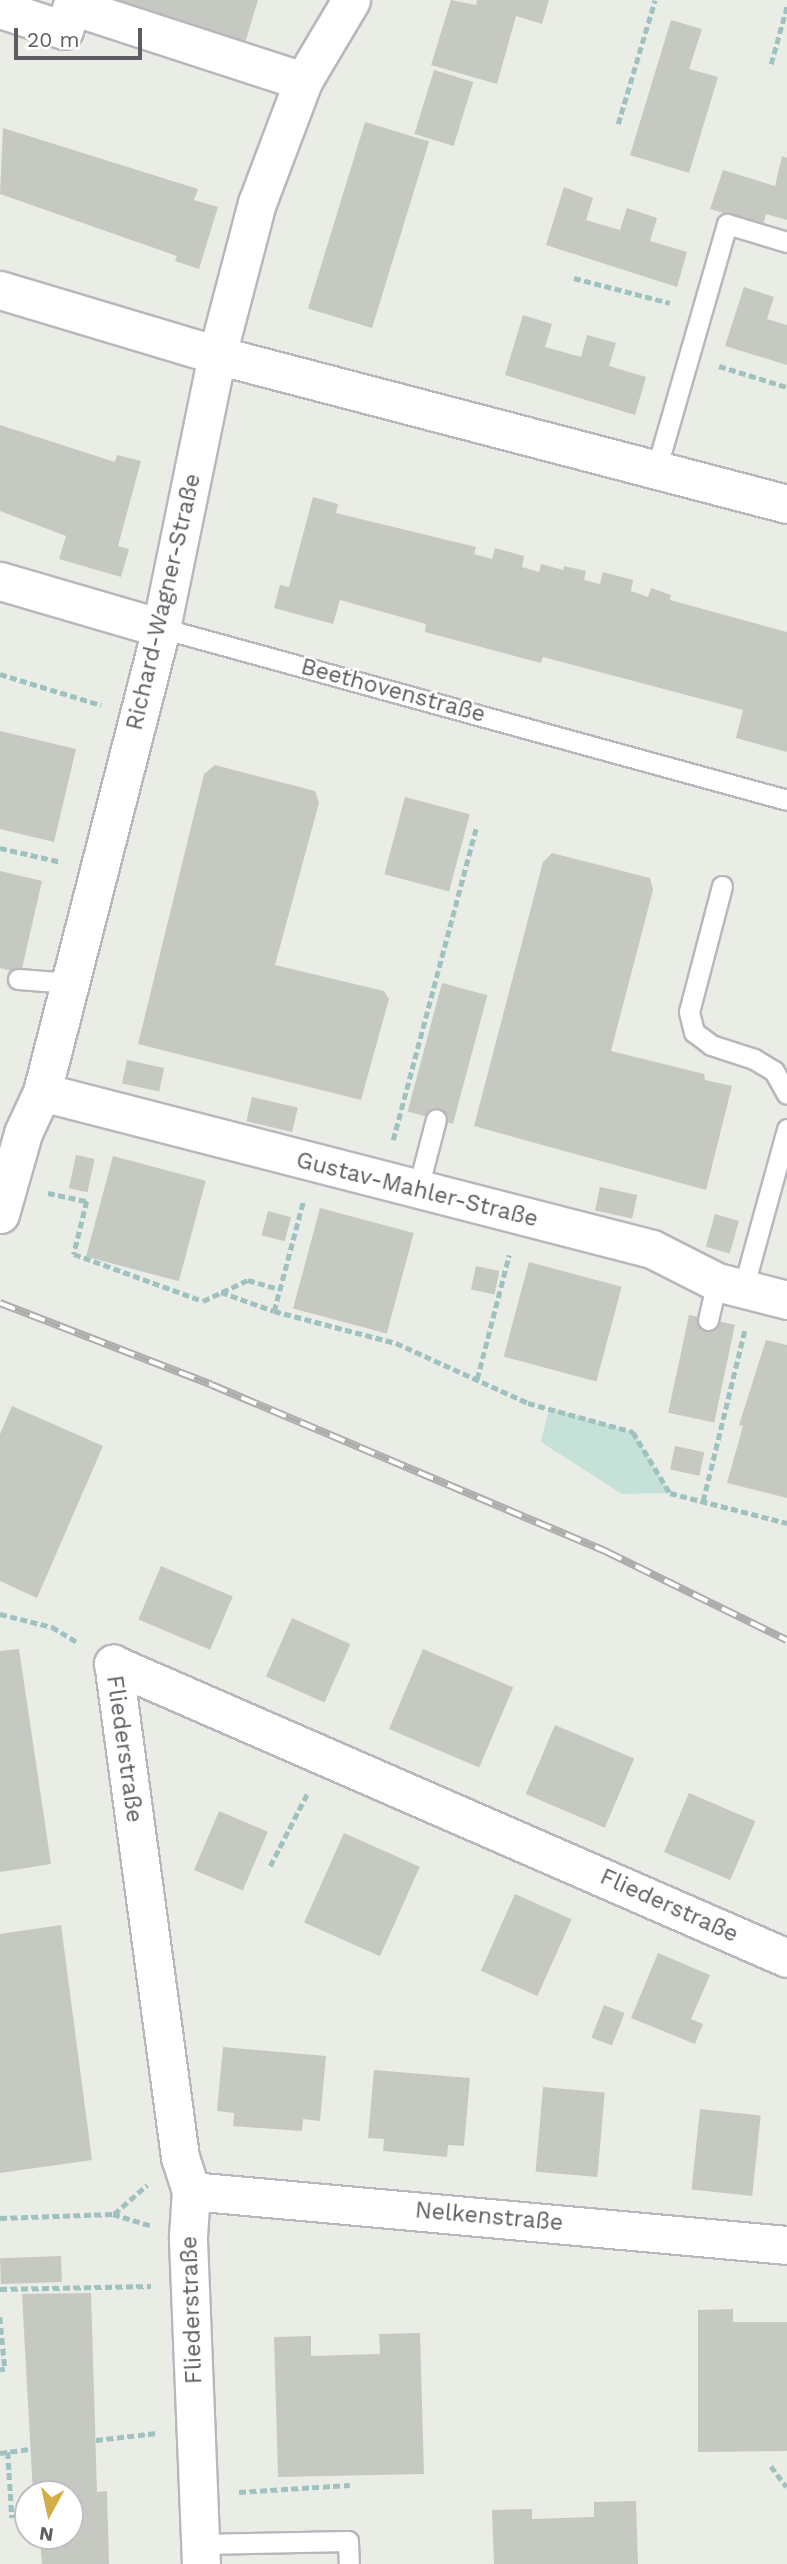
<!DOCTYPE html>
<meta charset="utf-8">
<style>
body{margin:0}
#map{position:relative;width:787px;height:2564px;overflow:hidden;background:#eaede5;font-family:"Work Sans",sans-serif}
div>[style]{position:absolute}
.green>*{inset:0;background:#c5e1d8}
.building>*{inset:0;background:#c6c9c2;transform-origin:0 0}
.path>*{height:4.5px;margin-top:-2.25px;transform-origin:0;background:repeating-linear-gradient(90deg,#9fc2c0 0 7px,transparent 0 10.5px)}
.roads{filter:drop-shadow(2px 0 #b9b7bd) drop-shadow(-2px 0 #b9b7bd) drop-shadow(0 2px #b9b7bd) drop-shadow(0 -2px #b9b7bd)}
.service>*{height:19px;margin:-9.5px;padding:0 9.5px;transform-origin:9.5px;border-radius:9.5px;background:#fff}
.minor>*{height:37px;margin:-18.5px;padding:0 18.5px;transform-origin:18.5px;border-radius:18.5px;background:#fff}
.rail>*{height:8px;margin-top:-4px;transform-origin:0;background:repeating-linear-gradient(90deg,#fff 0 16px,#adadae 0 32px);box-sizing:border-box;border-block:2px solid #adadae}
span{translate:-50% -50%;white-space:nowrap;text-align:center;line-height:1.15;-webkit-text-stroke:5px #fff;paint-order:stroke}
.street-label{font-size:23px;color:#5e5d63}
.north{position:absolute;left:14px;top:2480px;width:70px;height:70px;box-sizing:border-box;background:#fff;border:2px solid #bfbec1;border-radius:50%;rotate:188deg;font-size:19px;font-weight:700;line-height:28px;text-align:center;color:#5e5d63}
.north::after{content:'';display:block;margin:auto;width:24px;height:32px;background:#d3ae46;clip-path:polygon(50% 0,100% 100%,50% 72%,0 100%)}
.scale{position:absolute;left:14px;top:28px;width:128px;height:32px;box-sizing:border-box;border:4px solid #5e5d63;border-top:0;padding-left:9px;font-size:21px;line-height:24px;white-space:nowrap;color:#5e5d63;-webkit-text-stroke:5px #fff;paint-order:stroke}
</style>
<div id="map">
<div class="green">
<div style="clip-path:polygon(549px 1408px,633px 1432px,670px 1493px,622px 1494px,541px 1442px)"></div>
</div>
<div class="building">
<div style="clip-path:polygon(115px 0,258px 0,245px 43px)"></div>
<div style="clip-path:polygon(451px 0,476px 5px,477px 0,549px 0,542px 24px,516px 16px,497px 84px,431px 65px)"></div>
<div style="clip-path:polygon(671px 20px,702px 29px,689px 69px,718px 77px,689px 173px,630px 155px)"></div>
<div style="left:434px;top:70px;width:41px;height:67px;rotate:17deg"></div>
<div style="left:365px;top:122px;width:67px;height:195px;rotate:17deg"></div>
<div style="clip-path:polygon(3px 128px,198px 189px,194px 200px,218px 207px,199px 269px,175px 261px,177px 256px,0 194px)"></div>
<div style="clip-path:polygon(782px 156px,787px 158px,787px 220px,766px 214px,763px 225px,710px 209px,723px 170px,775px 186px)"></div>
<div style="clip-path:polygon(564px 187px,593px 198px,586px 220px,620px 230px,627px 208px,657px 218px,650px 241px,687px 252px,677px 287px,546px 245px)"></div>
<div style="clip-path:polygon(744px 287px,774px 297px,767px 319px,787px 325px,787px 365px,725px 346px)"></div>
<div style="clip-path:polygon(523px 315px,552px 324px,545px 347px,581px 357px,587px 335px,616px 343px,609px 366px,646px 377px,635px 415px,505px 375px)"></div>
<div style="clip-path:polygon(0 425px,115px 462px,117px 455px,141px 461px,118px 546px,129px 549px,121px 577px,59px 559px,66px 536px,0 511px)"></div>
<div style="clip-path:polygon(313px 497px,338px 504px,336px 513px,476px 547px,474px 554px,492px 559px,495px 548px,524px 556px,522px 567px,539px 572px,541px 564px,563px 570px,564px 566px,586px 571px,584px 580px,600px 584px,603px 572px,633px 580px,631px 591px,648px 597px,651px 588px,671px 595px,670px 600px,787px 632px,787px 752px,736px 738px,743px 710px,543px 657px,541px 663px,425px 632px,426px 624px,340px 600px,333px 624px,274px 608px,280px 585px,289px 587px)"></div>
<div style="clip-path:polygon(0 731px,76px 749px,54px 842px,0 829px)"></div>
<div style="clip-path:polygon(215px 765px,315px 791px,319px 803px,275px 965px,384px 991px,389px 999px,361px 1100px,138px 1044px,204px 774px)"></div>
<div style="left:405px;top:797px;width:67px;height:80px;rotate:15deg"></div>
<div style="clip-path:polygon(552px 853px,650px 878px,653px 890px,611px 1051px,704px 1074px,705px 1080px,732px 1086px,706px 1190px,474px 1126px,543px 862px)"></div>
<div style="clip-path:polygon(0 871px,42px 881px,21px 973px,0 968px)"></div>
<div style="left:442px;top:983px;width:47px;height:133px;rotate:15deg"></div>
<div style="left:127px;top:1060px;width:38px;height:24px;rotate:12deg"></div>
<div style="left:252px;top:1097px;width:47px;height:25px;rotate:13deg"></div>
<div style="left:76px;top:1155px;width:19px;height:34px;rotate:12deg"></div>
<div style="left:113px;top:1156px;width:96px;height:104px;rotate:15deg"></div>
<div style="left:600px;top:1187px;width:38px;height:24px;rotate:12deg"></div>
<div style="left:320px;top:1208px;width:97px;height:104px;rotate:15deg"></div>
<div style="left:268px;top:1211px;width:24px;height:25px;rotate:15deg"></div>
<div style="left:715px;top:1214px;width:25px;height:34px;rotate:16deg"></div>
<div style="left:529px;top:1262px;width:96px;height:98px;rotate:15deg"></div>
<div style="left:476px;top:1266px;width:24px;height:24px;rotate:12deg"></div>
<div style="left:689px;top:1315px;width:47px;height:100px;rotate:12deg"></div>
<div style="clip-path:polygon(766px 1340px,787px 1345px,787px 1498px,727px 1483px,743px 1426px,739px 1425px)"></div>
<div style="clip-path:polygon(12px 1406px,103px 1446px,37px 1598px,0 1581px,0 1434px)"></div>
<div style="left:675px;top:1446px;width:30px;height:24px;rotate:12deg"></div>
<div style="left:161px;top:1566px;width:78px;height:58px;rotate:23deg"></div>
<div style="left:292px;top:1618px;width:64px;height:64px;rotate:24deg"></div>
<div style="clip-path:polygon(19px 1649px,51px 1864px,0 1872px,0 1651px)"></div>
<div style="left:423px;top:1649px;width:98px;height:87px;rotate:23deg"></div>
<div style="left:555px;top:1725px;width:86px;height:75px;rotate:23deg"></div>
<div style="left:689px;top:1793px;width:72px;height:64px;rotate:23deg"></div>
<div style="left:219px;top:1811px;width:53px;height:64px;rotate:23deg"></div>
<div style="left:344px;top:1833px;width:83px;height:98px;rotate:24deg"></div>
<div style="left:515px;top:1894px;width:62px;height:84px;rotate:24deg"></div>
<div style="clip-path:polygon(61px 1925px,92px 2160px,0 2173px,0 1934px)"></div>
<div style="clip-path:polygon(658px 1953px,710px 1975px,691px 2019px,703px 2024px,695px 2044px,631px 2018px)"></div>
<div style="left:604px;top:2005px;width:22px;height:35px;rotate:21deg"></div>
<div style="clip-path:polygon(223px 2047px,326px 2056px,320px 2121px,303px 2119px,302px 2131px,233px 2126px,234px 2113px,217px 2111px)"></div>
<div style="clip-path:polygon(374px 2070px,470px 2078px,464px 2146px,448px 2145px,447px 2157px,383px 2151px,384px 2139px,368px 2138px)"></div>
<div style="left:543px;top:2087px;width:62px;height:85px;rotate:5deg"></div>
<div style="left:700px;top:2109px;width:61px;height:81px;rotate:6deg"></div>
<div style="left:61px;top:2256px;width:26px;height:61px;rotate:88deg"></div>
<div style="clip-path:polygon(91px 2293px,97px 2492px,107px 2491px,109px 2564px,42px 2564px,40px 2540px,28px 2543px,27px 2536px,70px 2536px,70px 2494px,33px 2494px,22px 2294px)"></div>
<div style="clip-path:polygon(733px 2309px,733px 2322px,787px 2322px,787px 2451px,698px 2452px,698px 2310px)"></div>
<div style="clip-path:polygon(420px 2333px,424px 2474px,278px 2477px,274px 2337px,311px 2336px,311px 2356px,380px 2354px,379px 2334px)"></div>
<div style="clip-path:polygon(636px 2501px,638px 2564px,494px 2564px,492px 2510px,532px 2509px,532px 2519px,594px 2517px,594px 2502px)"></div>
</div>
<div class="path">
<div style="left:771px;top:64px;width:60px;rotate:-74.6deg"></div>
<div style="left:618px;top:124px;width:129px;rotate:-73.4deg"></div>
<div style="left:574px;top:278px;width:99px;rotate:14.6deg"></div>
<div style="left:719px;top:366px;width:71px;rotate:17.2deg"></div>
<div style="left:0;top:674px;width:106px;rotate:17.1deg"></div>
<div style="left:0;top:848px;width:63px;rotate:12.9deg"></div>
<div style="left:393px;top:1140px;width:323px;rotate:-75.1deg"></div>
<div style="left:48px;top:1193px;width:40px;rotate:12deg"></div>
<div style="left:87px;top:1201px;width:55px;rotate:103.8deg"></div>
<div style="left:74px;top:1254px;width:137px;rotate:20deg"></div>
<div style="left:203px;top:1301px;width:50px;rotate:-25deg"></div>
<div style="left:248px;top:1280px;width:33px;rotate:16deg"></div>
<div style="left:221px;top:1292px;width:56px;rotate:19.7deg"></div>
<div style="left:274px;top:1311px;width:126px;rotate:14.7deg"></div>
<div style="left:396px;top:1343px;width:145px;rotate:24.4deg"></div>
<div style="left:528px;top:1403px;width:109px;rotate:15.4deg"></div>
<div style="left:633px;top:1432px;width:71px;rotate:58.8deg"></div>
<div style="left:670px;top:1493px;width:121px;rotate:14.4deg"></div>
<div style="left:274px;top:1311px;width:113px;rotate:-75.1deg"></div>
<div style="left:477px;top:1379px;width:128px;rotate:-75.5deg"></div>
<div style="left:703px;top:1501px;width:177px;rotate:-76.3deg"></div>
<div style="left:0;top:1614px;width:54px;rotate:14deg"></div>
<div style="left:52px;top:1627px;width:31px;rotate:31deg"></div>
<div style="left:270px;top:1866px;width:83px;rotate:-62.8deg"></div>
<div style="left:114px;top:2214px;width:44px;rotate:-41.3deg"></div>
<div style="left:0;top:2218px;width:113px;rotate:-2deg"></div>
<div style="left:113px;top:2214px;width:39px;rotate:17deg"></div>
<div style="left:0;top:2289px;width:151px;rotate:-1.1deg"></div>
<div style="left:0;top:2317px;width:52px;rotate:84.5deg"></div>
<div style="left:5px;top:2369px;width:5px;rotate:169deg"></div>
<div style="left:96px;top:2440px;width:61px;rotate:-6.5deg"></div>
<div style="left:8px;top:2452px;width:66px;rotate:86.5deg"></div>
<div style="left:0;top:2453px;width:29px;rotate:-8deg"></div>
<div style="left:771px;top:2466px;width:26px;rotate:53deg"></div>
<div style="left:239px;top:2492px;width:111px;rotate:-3.6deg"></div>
</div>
<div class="roads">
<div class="service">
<div style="left:656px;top:470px;width:256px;rotate:-73.9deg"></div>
<div style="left:727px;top:224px;width:63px;rotate:16.7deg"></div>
<div style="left:161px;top:628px;width:649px;rotate:15.36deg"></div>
<div style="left:722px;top:886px;width:130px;rotate:104.7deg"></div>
<div style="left:689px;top:1012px;width:21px;rotate:76deg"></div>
<div style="left:694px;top:1032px;width:21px;rotate:37deg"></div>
<div style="left:711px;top:1045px;width:45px;rotate:18deg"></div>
<div style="left:754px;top:1059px;width:23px;rotate:31deg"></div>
<div style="left:774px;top:1071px;width:26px;rotate:61deg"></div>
<div style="left:18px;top:979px;width:53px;rotate:4.3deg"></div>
<div style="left:417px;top:1192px;width:75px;rotate:-75.4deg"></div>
<div style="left:743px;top:1289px;width:166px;rotate:-74.6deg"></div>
<div style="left:708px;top:1320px;width:39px;rotate:-77deg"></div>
<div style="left:201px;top:2544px;width:147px;rotate:-1.2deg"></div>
<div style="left:348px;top:2541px;width:23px;rotate:88deg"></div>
</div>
<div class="minor">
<div style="left:0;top:9px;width:67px;rotate:18.2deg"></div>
<div style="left:64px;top:30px;width:25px;rotate:-72deg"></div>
<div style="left:72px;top:6px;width:243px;rotate:18deg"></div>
<div style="left:0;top:290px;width:227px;rotate:16.7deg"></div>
<div style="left:217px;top:355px;width:589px;rotate:14.65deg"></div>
<div style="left:0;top:581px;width:168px;rotate:16.3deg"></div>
<div style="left:42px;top:1092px;width:630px;rotate:14.43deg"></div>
<div style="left:652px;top:1249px;width:73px;rotate:26.9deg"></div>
<div style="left:717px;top:1282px;width:72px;rotate:14.4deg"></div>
<div style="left:0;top:1214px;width:84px;rotate:-74.1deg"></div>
<div style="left:23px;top:1133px;width:45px;rotate:-65.1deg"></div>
<div style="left:42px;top:1092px;width:479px;rotate:-75.6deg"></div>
<div style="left:161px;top:628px;width:279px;rotate:-78.4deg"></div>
<div style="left:217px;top:355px;width:157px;rotate:-75.3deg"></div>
<div style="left:257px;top:203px;width:130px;rotate:-69.3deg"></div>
<div style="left:303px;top:81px;width:94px;rotate:-59.3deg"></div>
<div style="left:191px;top:2191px;width:598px;rotate:5.18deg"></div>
<div style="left:201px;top:2564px;width:328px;rotate:-92.3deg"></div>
<div style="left:188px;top:2236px;width:45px;rotate:-86.2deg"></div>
<div style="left:191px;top:2191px;width:36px;rotate:-108deg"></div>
<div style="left:180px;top:2157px;width:498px;rotate:-97.7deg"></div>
<div style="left:113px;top:1664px;width:735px;rotate:23.57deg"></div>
</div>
</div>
<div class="rail">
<div style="left:0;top:1303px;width:227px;rotate:21.1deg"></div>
<div style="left:212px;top:1385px;width:429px;rotate:22.9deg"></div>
<div style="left:607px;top:1552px;width:200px;rotate:26.1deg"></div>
</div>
<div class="street-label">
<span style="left:164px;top:602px;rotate:-77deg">Richard-Wagner-Straße</span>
<span style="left:393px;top:691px;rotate:15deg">Beethovenstraße</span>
<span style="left:417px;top:1190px;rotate:14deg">Gustav-Mahler-Straße</span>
<span style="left:124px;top:1749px;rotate:82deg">Fliederstraße</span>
<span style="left:669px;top:1906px;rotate:24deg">Fliederstraße</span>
<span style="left:489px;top:2217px;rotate:5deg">Nelkenstraße</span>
<span style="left:192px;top:2310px;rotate:-92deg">Fliederstraße</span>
</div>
<div class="north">N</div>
<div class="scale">20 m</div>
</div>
